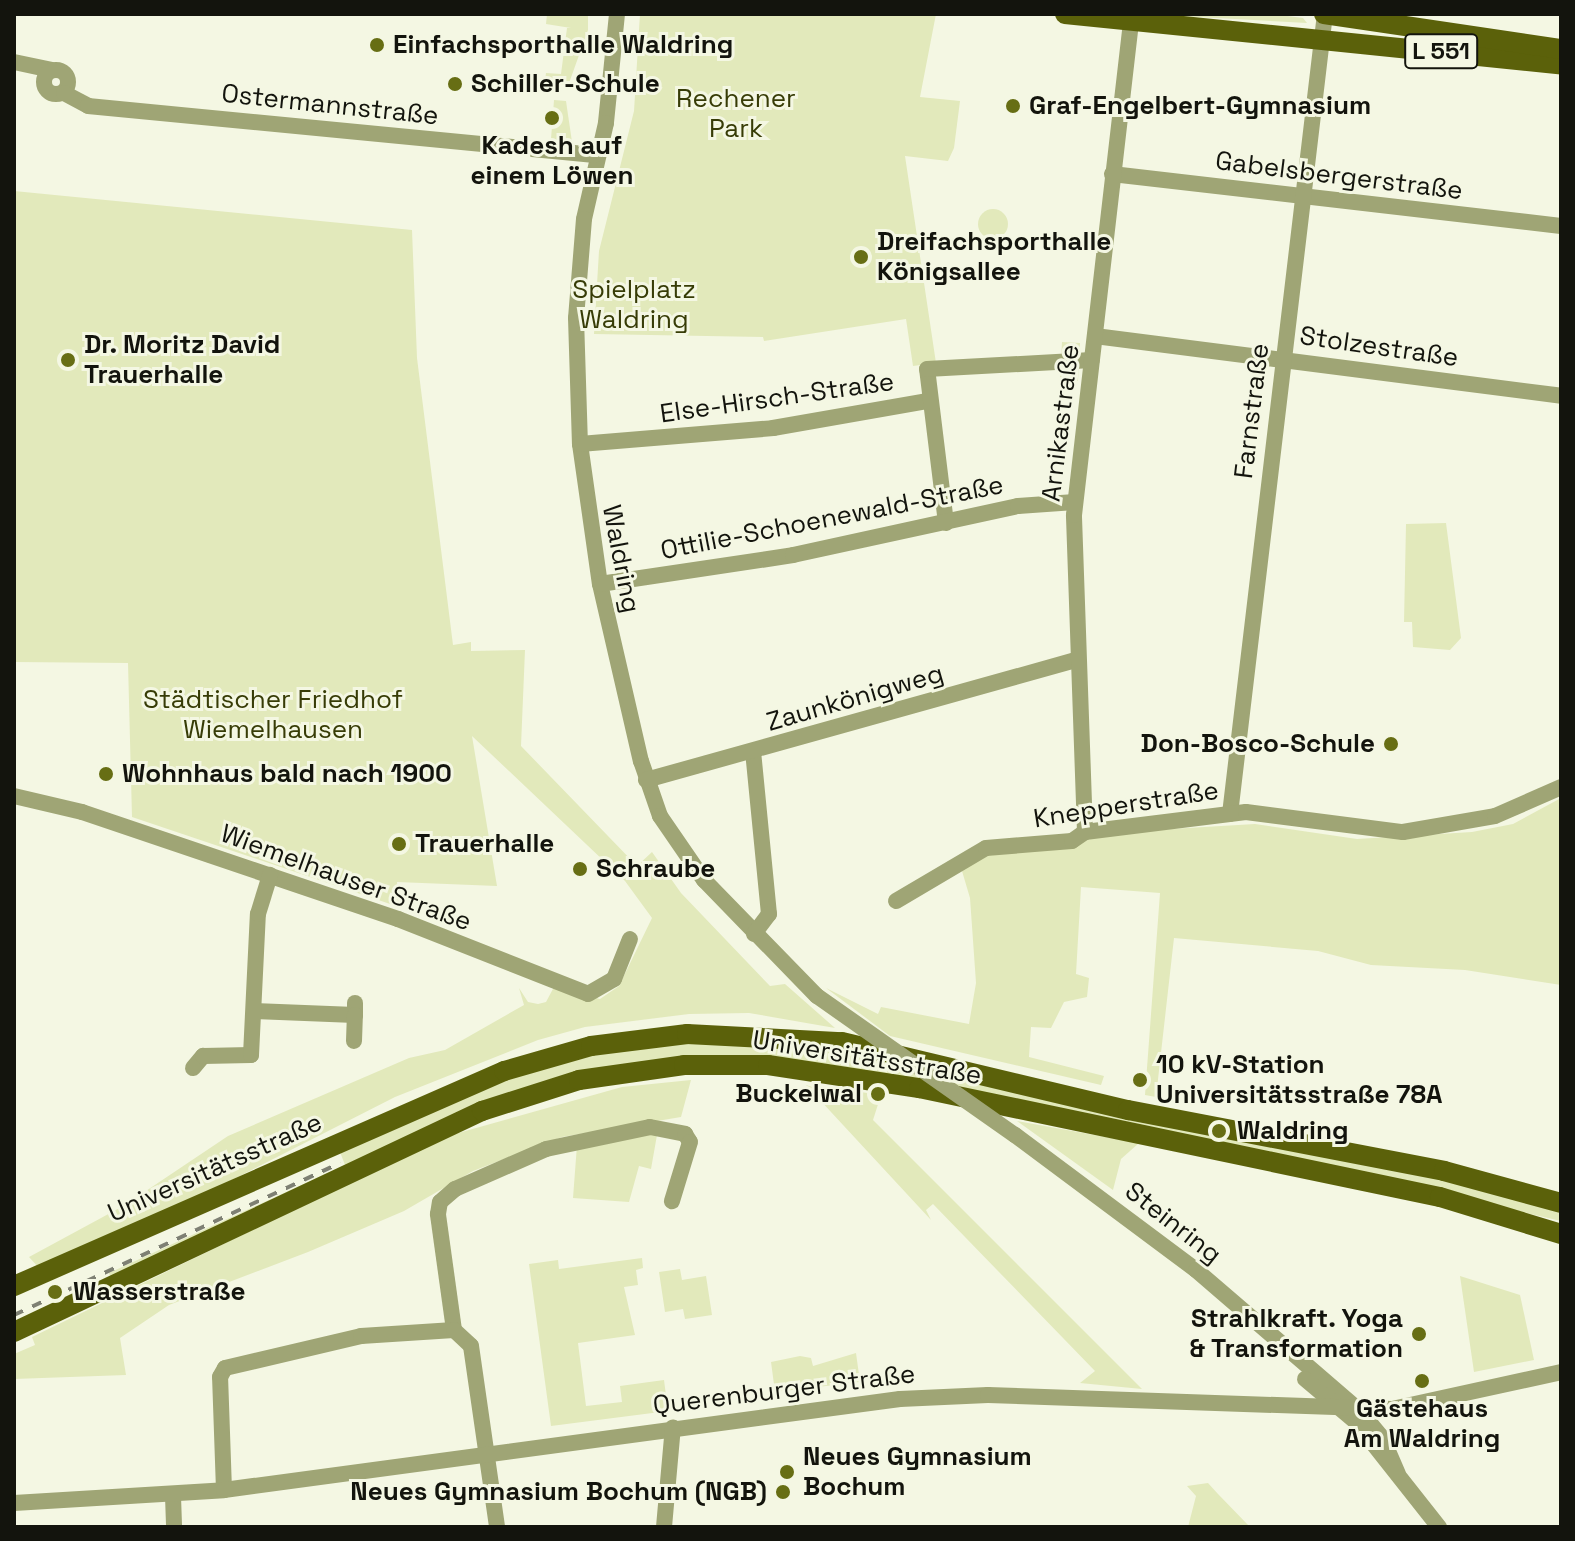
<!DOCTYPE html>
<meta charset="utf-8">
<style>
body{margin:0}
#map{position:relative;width:1575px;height:1541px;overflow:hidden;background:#f4f7e3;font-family:"Space Grotesk",sans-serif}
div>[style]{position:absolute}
.green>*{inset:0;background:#e2e9bb;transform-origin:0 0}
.round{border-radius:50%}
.minor>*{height:16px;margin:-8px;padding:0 8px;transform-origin:8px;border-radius:8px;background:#9fa575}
.minor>.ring{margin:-8px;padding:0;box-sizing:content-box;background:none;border:16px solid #9fa575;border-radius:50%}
.major>*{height:20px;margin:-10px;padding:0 10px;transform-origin:10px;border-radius:10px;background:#5b610a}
.rail>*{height:4px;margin-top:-2px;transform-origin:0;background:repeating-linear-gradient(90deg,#7e8073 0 10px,transparent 0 20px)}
.minor-bridge>*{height:16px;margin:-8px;padding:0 8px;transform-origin:8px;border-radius:8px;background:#9fa575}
.dots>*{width:22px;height:22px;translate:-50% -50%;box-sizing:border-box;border:4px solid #f4f7e3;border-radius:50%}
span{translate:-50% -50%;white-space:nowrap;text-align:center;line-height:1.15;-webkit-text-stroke:6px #f4f7e3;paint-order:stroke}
.shield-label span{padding:2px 6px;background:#f4f7e3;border:2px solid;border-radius:6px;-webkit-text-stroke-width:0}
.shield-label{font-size:24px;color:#13140d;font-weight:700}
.poi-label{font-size:26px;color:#13140d;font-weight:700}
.left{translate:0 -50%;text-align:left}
.right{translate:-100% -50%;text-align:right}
.park-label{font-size:26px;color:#373c06}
.street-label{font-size:26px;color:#13140d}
.frame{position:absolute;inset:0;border:16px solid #13140d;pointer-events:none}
</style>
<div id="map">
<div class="green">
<div style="clip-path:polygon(547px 14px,588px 14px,588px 30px,568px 86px,545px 81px,546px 73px,561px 74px,567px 28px,571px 28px,546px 24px)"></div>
<div style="clip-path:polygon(640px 14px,936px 14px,920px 97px,960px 101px,954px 148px,948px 161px,905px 156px,936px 363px,913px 366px,906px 319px,764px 341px,763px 337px,594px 334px,599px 251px,634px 111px)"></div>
<div style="clip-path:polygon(1143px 14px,1272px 14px,1303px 18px,1307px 23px)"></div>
<div style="clip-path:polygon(554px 100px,566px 101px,572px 142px,551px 139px)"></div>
<div style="clip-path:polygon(14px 191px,412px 230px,417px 358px,453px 645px,471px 642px,471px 651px,525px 650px,521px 746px,637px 866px,652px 852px,681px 893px,770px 986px,785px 984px,835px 1028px,749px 1013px,689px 1014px,585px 1027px,538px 1040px,395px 1097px,181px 1206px,39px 1268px,29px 1257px,125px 1205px,228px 1136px,409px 1058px,445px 1050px,524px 1005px,519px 988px,528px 1002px,538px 1004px,546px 1002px,554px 987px,600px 999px,619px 986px,652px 918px,625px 881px,472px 736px,497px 886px,397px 882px,399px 907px,132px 817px,128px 663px,14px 662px)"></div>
<div class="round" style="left:978px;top:209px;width:30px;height:30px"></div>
<div style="left:1062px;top:342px;width:18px;height:38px;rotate:3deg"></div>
<div style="clip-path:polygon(1446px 523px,1461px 638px,1450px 650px,1413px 647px,1412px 622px,1404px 622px,1406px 524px)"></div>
<div style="clip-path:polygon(1561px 798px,1561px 985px,1465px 970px,1371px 965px,1318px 951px,1174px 938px,1156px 1097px,1145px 1095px,1160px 893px,1081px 887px,1076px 974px,1089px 978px,1087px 997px,1064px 1002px,1051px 1028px,1031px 1027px,1029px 1057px,1104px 1076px,1101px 1085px,890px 1036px,826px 988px,878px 1014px,881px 1007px,969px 1024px,976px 983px,970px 898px,962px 871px,981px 854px,1103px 833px,1255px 824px,1357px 839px,1472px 832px,1513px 824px)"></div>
<div style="clip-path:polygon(700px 1039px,801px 1044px,875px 1056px,1118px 1114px,1460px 1182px,1561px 1210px,1561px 1221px,1252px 1149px,891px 1077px,799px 1061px,728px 1057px,637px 1063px,510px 1093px,111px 1279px,109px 1273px,345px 1165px,340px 1152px,101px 1258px,407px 1119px,528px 1070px,624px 1047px)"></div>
<div style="clip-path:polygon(691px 1080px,681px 1117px,562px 1137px,473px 1171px,404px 1211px,308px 1252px,169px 1305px,120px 1338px,126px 1375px,14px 1379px,14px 1354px,35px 1345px,32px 1337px,444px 1137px,622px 1087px)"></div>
<div style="clip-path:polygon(806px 1085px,837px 1095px,847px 1090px,881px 1095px,873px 1120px,1142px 1389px,1080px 1383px,1095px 1371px,933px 1204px,926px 1210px,931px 1220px)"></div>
<div style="clip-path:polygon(1017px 1121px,1139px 1143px,1121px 1159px,1113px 1190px)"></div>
<div style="clip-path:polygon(631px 1134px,657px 1135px,651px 1169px,639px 1166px,629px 1202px,573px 1198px,577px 1145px)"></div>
<div style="clip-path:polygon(642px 1258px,643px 1268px,636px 1270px,638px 1285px,624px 1287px,635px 1335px,578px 1343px,586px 1406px,622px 1402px,620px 1386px,664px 1380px,668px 1411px,551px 1426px,529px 1264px,558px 1260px,559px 1269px)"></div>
<div style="clip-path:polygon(680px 1269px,682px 1280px,706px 1276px,712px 1315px,685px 1319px,683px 1309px,665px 1312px,659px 1272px)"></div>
<div style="clip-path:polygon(1460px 1276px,1520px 1295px,1534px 1360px,1474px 1372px)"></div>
<div style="clip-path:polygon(856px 1353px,860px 1382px,775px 1392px,771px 1362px,800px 1356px,811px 1358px,813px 1366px)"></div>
<div style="clip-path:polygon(1208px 1483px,1218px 1494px,1250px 1527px,1188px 1527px,1196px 1496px,1187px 1486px)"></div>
</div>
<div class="minor">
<div style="left:617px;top:14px;width:110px;rotate:95.8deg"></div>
<div style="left:606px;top:123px;width:98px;rotate:102.9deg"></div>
<div style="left:584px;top:219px;width:99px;rotate:94.6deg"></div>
<div style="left:576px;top:318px;width:126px;rotate:88.2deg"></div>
<div style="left:580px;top:444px;width:141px;rotate:81.9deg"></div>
<div style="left:600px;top:584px;width:182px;rotate:77deg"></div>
<div style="left:641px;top:761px;width:58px;rotate:70.9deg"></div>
<div style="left:660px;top:816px;width:78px;rotate:55.5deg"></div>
<div style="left:704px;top:880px;width:162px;rotate:45.8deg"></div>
<div style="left:14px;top:62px;width:38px;rotate:12deg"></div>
<div class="ring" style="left:44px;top:70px;width:8px;height:8px"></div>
<div style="left:64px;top:93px;width:27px;rotate:28deg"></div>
<div style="left:88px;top:106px;width:509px;rotate:5.52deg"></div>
<div style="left:1112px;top:174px;width:452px;rotate:6.6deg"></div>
<div style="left:1095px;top:336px;width:470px;rotate:7.3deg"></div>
<div style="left:580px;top:444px;width:194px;rotate:-4.7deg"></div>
<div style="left:773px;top:428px;width:156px;rotate:-9.9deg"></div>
<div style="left:946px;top:523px;width:155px;rotate:-97deg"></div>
<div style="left:927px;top:369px;width:165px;rotate:-3.1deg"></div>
<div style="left:600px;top:584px;width:195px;rotate:-8.5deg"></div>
<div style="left:793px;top:555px;width:230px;rotate:-12.3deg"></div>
<div style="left:1018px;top:506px;width:57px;rotate:-4deg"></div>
<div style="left:753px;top:751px;width:164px;rotate:84.4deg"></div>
<div style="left:769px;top:914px;width:25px;rotate:127deg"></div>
<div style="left:646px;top:780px;width:446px;rotate:-15.6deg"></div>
<div style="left:14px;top:796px;width:70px;rotate:13.2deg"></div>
<div style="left:82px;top:812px;width:334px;rotate:18.7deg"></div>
<div style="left:398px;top:919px;width:204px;rotate:21.5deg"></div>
<div style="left:588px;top:994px;width:30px;rotate:-30deg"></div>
<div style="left:614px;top:979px;width:43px;rotate:-68.2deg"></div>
<div style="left:1230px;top:814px;width:806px;rotate:-83.23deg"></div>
<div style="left:1085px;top:832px;width:317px;rotate:-92deg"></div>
<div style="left:1074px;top:515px;width:496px;rotate:-83.4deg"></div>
<div style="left:896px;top:901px;width:104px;rotate:-30.5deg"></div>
<div style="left:986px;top:848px;width:86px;rotate:-4.7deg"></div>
<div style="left:1072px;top:841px;width:16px;rotate:-35deg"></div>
<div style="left:1085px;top:832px;width:162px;rotate:-7.1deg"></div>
<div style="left:1246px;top:812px;width:158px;rotate:7.3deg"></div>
<div style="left:1403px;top:832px;width:93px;rotate:-9.9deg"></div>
<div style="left:1495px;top:816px;width:72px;rotate:-23.7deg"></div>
<div style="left:254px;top:1011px;width:101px;rotate:2.3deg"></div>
<div style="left:355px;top:1015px;width:12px;rotate:-90deg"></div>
<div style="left:354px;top:1041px;width:26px;rotate:-88deg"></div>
<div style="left:193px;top:1068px;width:16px;rotate:-50deg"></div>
<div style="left:203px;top:1056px;width:48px;rotate:-1.2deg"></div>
<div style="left:251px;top:1055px;width:141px;rotate:-87.2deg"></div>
<div style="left:258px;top:914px;width:41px;rotate:-72.9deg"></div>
<div style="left:1015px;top:1135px;width:226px;rotate:36.7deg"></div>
<div style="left:1196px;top:1270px;width:215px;rotate:40.7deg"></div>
<div style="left:1359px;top:1410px;width:35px;rotate:50deg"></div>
<div style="left:1382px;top:1437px;width:40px;rotate:66.6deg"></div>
<div style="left:454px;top:1330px;width:117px;rotate:-97.9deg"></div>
<div style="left:438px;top:1214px;width:12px;rotate:-81deg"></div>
<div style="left:440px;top:1202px;width:20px;rotate:-41deg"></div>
<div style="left:455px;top:1189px;width:99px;rotate:-23.7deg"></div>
<div style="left:546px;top:1149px;width:106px;rotate:-11.9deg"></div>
<div style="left:650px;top:1127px;width:36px;rotate:11deg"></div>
<div style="left:685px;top:1134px;width:9px;rotate:58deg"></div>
<div style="left:690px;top:1142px;width:62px;rotate:107deg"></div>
<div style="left:1305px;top:1379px;width:67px;rotate:40.1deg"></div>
<div style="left:1356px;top:1422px;width:134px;rotate:51.7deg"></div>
<div style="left:224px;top:1490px;width:113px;rotate:-92deg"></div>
<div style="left:220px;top:1377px;width:10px;rotate:-61deg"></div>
<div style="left:225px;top:1368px;width:140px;rotate:-13.2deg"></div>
<div style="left:361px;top:1336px;width:93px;rotate:-3.7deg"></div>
<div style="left:454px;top:1330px;width:23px;rotate:43deg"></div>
<div style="left:471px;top:1346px;width:183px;rotate:81.8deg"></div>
<div style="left:173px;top:1496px;width:31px;rotate:88deg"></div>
<div style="left:14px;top:1503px;width:210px;rotate:-3.5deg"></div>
<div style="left:224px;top:1490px;width:682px;rotate:-7.67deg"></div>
<div style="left:900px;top:1399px;width:88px;rotate:-2.6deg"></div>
<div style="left:988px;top:1395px;width:404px;rotate:2deg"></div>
<div style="left:1392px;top:1409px;width:173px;rotate:-12.3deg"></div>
<div style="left:664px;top:1527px;width:100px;rotate:-84.9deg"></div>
</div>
<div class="major">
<div style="left:1065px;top:14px;width:499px;rotate:5.8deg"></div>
<div style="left:1324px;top:14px;width:240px;rotate:8.4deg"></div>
<div style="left:14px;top:1286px;width:535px;rotate:-23.69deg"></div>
<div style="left:504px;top:1071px;width:91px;rotate:-16deg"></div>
<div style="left:591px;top:1046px;width:97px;rotate:-7.1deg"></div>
<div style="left:687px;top:1034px;width:155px;rotate:3deg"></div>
<div style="left:842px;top:1042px;width:294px;rotate:13.4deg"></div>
<div style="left:1128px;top:1110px;width:322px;rotate:10.9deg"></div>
<div style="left:1444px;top:1171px;width:121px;rotate:15.3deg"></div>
<div style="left:14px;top:1332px;width:518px;rotate:-25.28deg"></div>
<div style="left:482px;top:1111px;width:102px;rotate:-17.7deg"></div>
<div style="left:579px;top:1080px;width:106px;rotate:-8.1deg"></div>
<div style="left:684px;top:1065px;width:84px"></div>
<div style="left:768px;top:1065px;width:153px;rotate:8.7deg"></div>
<div style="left:919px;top:1088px;width:532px;rotate:11.82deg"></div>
<div style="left:1440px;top:1197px;width:127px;rotate:17deg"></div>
</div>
<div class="rail">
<div style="left:14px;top:1315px;width:360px;rotate:-25deg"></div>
</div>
<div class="minor-bridge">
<div style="left:817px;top:996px;width:242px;rotate:35.1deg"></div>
</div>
<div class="dots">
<div style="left:377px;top:45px;background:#676e14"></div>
<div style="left:455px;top:84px;background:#676e14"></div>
<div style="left:1013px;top:106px;background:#676e14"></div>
<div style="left:552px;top:118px;background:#676e14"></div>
<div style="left:861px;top:257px;background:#676e14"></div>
<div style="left:68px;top:360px;background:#676e14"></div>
<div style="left:1391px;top:744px;background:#676e14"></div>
<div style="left:106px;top:774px;background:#676e14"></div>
<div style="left:399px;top:844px;background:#676e14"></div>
<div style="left:580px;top:869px;background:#676e14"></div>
<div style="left:1140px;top:1080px;background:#676e14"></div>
<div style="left:878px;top:1094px;background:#676e14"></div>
<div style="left:1219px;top:1131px;background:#676e14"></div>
<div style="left:55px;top:1292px;background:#676e14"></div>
<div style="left:1419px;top:1334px;background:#676e14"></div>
<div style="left:1422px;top:1381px;background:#676e14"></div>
<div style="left:787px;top:1472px;background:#676e14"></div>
<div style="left:783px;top:1492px;background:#676e14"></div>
</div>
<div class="shield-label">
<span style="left:1441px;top:51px">L 551</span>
</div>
<div class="poi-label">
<span class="left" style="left:393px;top:45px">Einfachsporthalle Waldring</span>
<span class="left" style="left:471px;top:84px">Schiller-Schule</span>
<span class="left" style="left:1029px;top:106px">Graf-Engelbert-Gymnasium</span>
<span style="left:552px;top:161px">Kadesh auf<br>einem Löwen</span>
<span class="left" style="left:877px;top:257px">Dreifachsporthalle<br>Königsallee</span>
<span class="left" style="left:84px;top:360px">Dr. Moritz David<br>Trauerhalle</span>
<span class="right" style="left:1375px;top:744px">Don-Bosco-Schule</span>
<span class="left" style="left:122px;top:774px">Wohnhaus bald nach 1900</span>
<span class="left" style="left:415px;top:844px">Trauerhalle</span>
<span class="left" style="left:596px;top:869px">Schraube</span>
<span class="left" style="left:1156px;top:1080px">10 kV-Station<br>Universitätsstraße 78A</span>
<span class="right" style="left:862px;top:1094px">Buckelwal</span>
<span class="left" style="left:1237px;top:1131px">Waldring</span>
<span class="left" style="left:73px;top:1292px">Wasserstraße</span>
<span class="right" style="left:1403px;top:1334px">Strahlkraft. Yoga<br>&amp; Transformation</span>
<span style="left:1422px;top:1424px">Gästehaus<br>Am Waldring</span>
<span class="left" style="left:803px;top:1472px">Neues Gymnasium<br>Bochum</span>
<span class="right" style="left:767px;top:1492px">Neues Gymnasium Bochum (NGB)</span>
</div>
<div class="park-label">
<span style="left:736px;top:114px">Rechener<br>Park</span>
<span style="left:634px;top:305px">Spielplatz<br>Waldring</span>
<span style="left:273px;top:715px">Städtischer Friedhof<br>Wiemelhausen</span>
</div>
<div class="street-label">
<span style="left:330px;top:105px;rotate:6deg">Ostermannstraße</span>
<span style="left:1339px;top:176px;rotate:7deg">Gabelsbergerstraße</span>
<span style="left:1379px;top:347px;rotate:8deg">Stolzestraße</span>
<span style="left:777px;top:398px;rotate:-8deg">Else-Hirsch-Straße</span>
<span style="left:1252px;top:411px;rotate:-83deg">Farnstraße</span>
<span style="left:1061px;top:423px;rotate:-83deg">Arnikastraße</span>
<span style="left:832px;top:518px;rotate:-11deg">Ottilie-Schoenewald-Straße</span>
<span style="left:621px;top:559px;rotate:79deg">Waldring</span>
<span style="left:855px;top:698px;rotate:-16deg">Zaunkönigweg</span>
<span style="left:1126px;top:805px;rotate:-9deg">Knepperstraße</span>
<span style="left:346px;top:878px;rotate:20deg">Wiemelhauser Straße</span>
<span style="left:867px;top:1058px;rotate:9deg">Universitätsstraße</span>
<span style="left:215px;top:1168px;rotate:-24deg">Universitätsstraße</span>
<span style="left:1173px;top:1223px;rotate:38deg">Steinring</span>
<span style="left:784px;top:1390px;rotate:-7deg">Querenburger Straße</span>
</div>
<div class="frame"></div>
</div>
